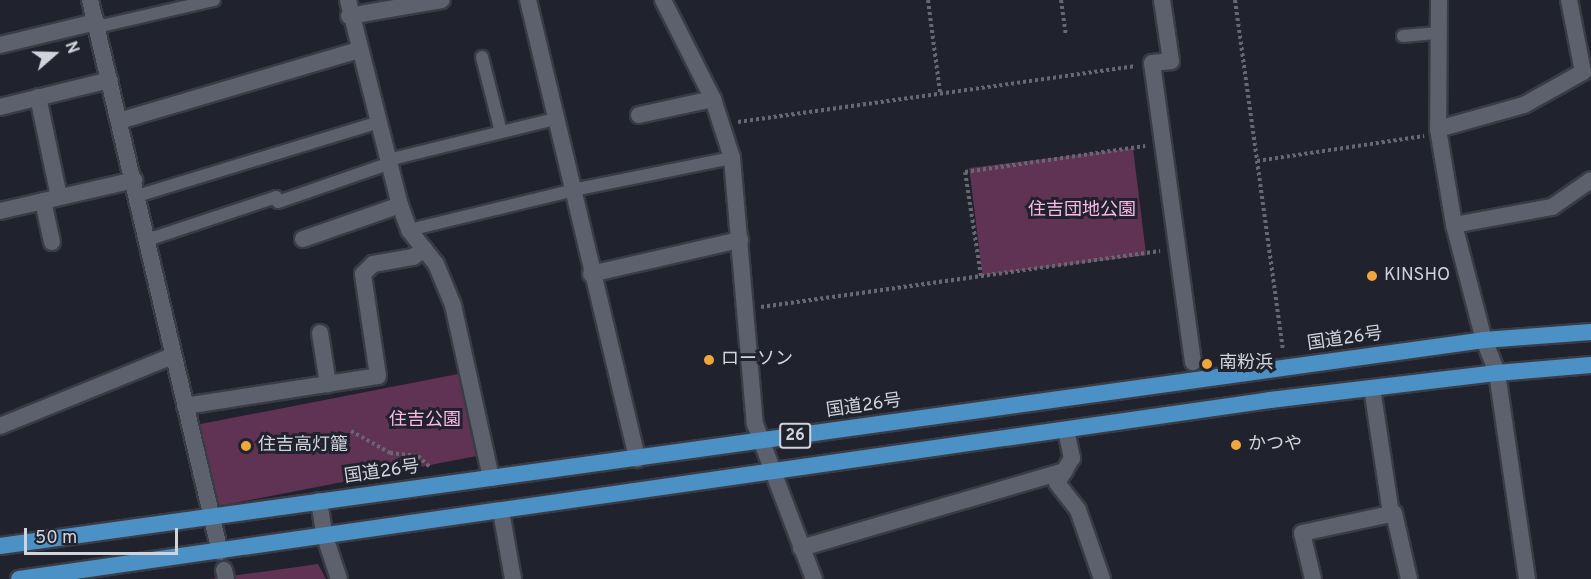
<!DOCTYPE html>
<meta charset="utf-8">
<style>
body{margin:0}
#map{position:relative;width:1591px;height:579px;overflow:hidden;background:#20222d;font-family:Overpass,"Noto Sans JP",sans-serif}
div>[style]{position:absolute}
.green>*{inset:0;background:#603254;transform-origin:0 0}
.path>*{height:4px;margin-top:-2px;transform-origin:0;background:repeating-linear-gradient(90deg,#666872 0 3px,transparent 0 6px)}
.roads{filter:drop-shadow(2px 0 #3a3c45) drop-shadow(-2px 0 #3a3c45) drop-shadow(0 2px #3a3c45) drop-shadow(0 -2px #3a3c45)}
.service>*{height:12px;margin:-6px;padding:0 6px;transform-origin:6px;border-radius:6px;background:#5d606d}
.pedestrian>*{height:16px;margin:-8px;padding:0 8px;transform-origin:8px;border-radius:8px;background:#5d606d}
.minor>*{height:16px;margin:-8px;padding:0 8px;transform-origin:8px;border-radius:8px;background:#5d606d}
.tertiary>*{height:16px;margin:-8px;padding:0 8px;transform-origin:8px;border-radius:8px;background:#5d606d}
.trunk>*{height:16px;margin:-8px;padding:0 8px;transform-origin:8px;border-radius:8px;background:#4c91c5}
.dots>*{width:16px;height:16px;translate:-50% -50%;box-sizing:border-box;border:3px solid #20222d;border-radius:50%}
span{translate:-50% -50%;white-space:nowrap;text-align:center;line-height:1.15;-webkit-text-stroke:6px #20222d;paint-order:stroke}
.shield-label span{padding:2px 4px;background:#20222d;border:2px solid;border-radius:4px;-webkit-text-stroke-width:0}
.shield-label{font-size:16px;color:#d2d4dc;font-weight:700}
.park-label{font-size:18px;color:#fcbae8}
.poi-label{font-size:18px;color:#d2d4dc}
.left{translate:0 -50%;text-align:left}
.street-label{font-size:18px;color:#d2d4dc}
.north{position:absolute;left:24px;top:24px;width:60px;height:60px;-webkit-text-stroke:4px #20222d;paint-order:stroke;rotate:70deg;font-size:16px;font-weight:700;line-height:24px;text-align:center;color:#d2d4dc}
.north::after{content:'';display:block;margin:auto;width:21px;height:27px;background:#d2d4dc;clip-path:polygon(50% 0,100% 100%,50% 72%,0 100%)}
.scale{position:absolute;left:24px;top:528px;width:154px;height:27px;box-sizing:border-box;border:3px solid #d2d4dc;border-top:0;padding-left:8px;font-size:18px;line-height:21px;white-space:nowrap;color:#d2d4dc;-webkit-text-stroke:4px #20222d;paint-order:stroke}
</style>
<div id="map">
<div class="green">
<div style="left:1133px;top:148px;width:108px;height:165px;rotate:83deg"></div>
<div style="left:463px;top:373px;width:84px;height:269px;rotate:79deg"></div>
<div style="clip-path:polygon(318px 564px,326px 579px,210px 579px)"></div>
</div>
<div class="path">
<div style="left:928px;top:0;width:94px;rotate:82.6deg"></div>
<div style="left:1061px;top:0;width:35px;rotate:82deg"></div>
<div style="left:1235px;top:0;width:352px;rotate:82.2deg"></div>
<div style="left:738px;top:122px;width:400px;rotate:-8deg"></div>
<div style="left:1257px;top:161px;width:169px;rotate:-8.5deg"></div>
<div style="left:981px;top:276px;width:105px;rotate:-98.7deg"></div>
<div style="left:965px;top:172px;width:182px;rotate:-8.2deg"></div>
<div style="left:761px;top:307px;width:403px;rotate:-8deg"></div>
<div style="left:351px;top:431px;width:45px;rotate:29.4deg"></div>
<div style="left:390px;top:453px;width:28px;rotate:6deg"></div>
<div style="left:418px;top:456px;width:16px;rotate:43deg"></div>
</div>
<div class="roads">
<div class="service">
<div style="left:97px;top:27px;width:120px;rotate:-13deg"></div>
<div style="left:1403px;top:36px;width:33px;rotate:-5deg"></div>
<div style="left:482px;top:57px;width:77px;rotate:75.8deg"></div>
<div style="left:137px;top:196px;width:250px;rotate:-17deg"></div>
<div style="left:409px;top:230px;width:174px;rotate:-13.6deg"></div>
<div style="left:578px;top:189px;width:157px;rotate:-11.4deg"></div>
<div style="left:147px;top:240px;width:136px;rotate:-18.4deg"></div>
<div style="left:276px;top:197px;width:5px;rotate:68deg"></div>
<div style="left:278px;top:202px;width:116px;rotate:-19.1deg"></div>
<div style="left:388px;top:164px;width:10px;rotate:-37deg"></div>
<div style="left:396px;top:158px;width:164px;rotate:-13.8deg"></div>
</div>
<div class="pedestrian">
<div style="left:1162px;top:0;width:62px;rotate:81.6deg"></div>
<div style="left:1171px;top:61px;width:19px;rotate:174deg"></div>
<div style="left:1152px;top:63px;width:302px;rotate:82.2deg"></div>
<div style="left:224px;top:570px;width:9px;rotate:77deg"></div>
</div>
<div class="minor">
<div style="left:348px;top:0;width:211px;rotate:75.8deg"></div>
<div style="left:400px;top:205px;width:27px;rotate:70deg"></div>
<div style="left:409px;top:230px;width:43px;rotate:51.5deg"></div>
<div style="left:436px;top:264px;width:44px;rotate:67.5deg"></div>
<div style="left:453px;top:305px;width:177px;rotate:77.6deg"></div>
<div style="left:528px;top:0;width:472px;rotate:76.6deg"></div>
<div style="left:663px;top:0;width:111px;rotate:63.2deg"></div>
<div style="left:713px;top:99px;width:62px;rotate:72.1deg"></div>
<div style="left:732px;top:158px;width:267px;rotate:85.1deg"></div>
<div style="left:755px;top:424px;width:166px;rotate:69.2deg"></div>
<div style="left:1439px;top:0;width:129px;rotate:90.4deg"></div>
<div style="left:1438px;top:129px;width:97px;rotate:80.5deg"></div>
<div style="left:1454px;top:225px;width:119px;rotate:75.4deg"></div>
<div style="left:1484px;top:340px;width:35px;rotate:68deg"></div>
<div style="left:1497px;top:373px;width:208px;rotate:81.7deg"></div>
<div style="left:349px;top:16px;width:94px;rotate:-9.8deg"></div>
<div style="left:0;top:45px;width:99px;rotate:-13.5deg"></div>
<div style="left:38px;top:97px;width:102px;rotate:78.1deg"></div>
<div style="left:0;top:107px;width:113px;rotate:-13.8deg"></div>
<div style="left:639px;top:115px;width:76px;rotate:-12.2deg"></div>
<div style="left:119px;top:121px;width:250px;rotate:-16.5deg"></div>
<div style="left:1438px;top:129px;width:89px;rotate:-15.6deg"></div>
<div style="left:1524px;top:105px;width:68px;rotate:-29.2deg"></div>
<div style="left:1583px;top:72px;width:73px;rotate:-101deg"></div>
<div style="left:43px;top:201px;width:42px;rotate:77.6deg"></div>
<div style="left:0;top:211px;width:138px;rotate:-13deg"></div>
<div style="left:1454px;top:225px;width:100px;rotate:-10.4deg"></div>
<div style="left:1552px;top:207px;width:47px;rotate:-34.7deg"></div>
<div style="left:303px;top:239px;width:103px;rotate:-19.3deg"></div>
<div style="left:591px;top:274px;width:153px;rotate:-12.9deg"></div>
<div style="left:320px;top:333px;width:52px;rotate:81.1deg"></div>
<div style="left:1372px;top:388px;width:127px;rotate:81.4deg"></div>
<div style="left:1391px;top:514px;width:3px;rotate:-18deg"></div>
<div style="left:1394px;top:513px;width:68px;rotate:77.2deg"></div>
<div style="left:185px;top:406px;width:195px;rotate:-8.8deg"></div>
<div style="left:378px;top:376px;width:103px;rotate:-98.4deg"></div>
<div style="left:363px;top:274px;width:14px;rotate:-45deg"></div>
<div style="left:373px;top:264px;width:41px;rotate:-9.9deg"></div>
<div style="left:413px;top:257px;width:14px;rotate:-34deg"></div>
<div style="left:0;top:426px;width:186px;rotate:-22.1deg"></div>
<div style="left:1066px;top:430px;width:29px;rotate:78deg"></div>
<div style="left:1072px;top:458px;width:29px;rotate:121deg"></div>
<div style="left:1057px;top:483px;width:34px;rotate:52deg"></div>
<div style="left:1078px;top:510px;width:73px;rotate:70.8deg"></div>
<div style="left:501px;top:511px;width:69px;rotate:80deg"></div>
<div style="left:801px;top:548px;width:275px;rotate:-16.3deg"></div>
<div style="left:1313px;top:579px;width:47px;rotate:-103.4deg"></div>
<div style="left:1302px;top:533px;width:91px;rotate:-12.1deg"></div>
</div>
<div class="tertiary">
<div style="left:90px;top:0;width:567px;rotate:76.75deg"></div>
<div style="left:319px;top:501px;width:36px;rotate:81deg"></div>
<div style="left:325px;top:537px;width:44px;rotate:71.6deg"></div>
</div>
<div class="trunk">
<div style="left:0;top:546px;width:1498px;rotate:-7.9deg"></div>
<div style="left:1484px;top:340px;width:107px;rotate:-4.3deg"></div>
<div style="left:19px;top:579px;width:1264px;rotate:-8.14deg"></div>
<div style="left:1270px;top:400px;width:229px;rotate:-6.8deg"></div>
<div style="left:1497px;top:373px;width:94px;rotate:-4.9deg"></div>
</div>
</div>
<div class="dots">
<div style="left:1372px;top:276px;background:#efa73d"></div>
<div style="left:709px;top:360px;background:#efa73d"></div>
<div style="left:1207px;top:364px;background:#efa73d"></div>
<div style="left:1236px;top:445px;background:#efa73d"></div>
<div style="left:246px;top:446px;background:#efa73d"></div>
</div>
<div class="shield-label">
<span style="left:795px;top:436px">26</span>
</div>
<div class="park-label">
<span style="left:1082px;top:211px">住吉団地公園</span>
<span style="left:425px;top:421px">住吉公園</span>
</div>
<div class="poi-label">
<span class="left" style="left:1384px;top:276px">KINSHO</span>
<span class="left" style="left:721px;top:360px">ローソン</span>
<span class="left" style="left:1219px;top:364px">南粉浜</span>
<span class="left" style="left:1248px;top:445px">かつや</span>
<span class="left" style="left:258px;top:446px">住吉高灯籠</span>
</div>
<div class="street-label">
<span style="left:1345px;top:340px;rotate:-8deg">国道26号</span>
<span style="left:864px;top:407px;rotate:-8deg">国道26号</span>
<span style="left:382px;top:473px;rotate:-8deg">国道26号</span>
</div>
<div class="north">N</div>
<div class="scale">50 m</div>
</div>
